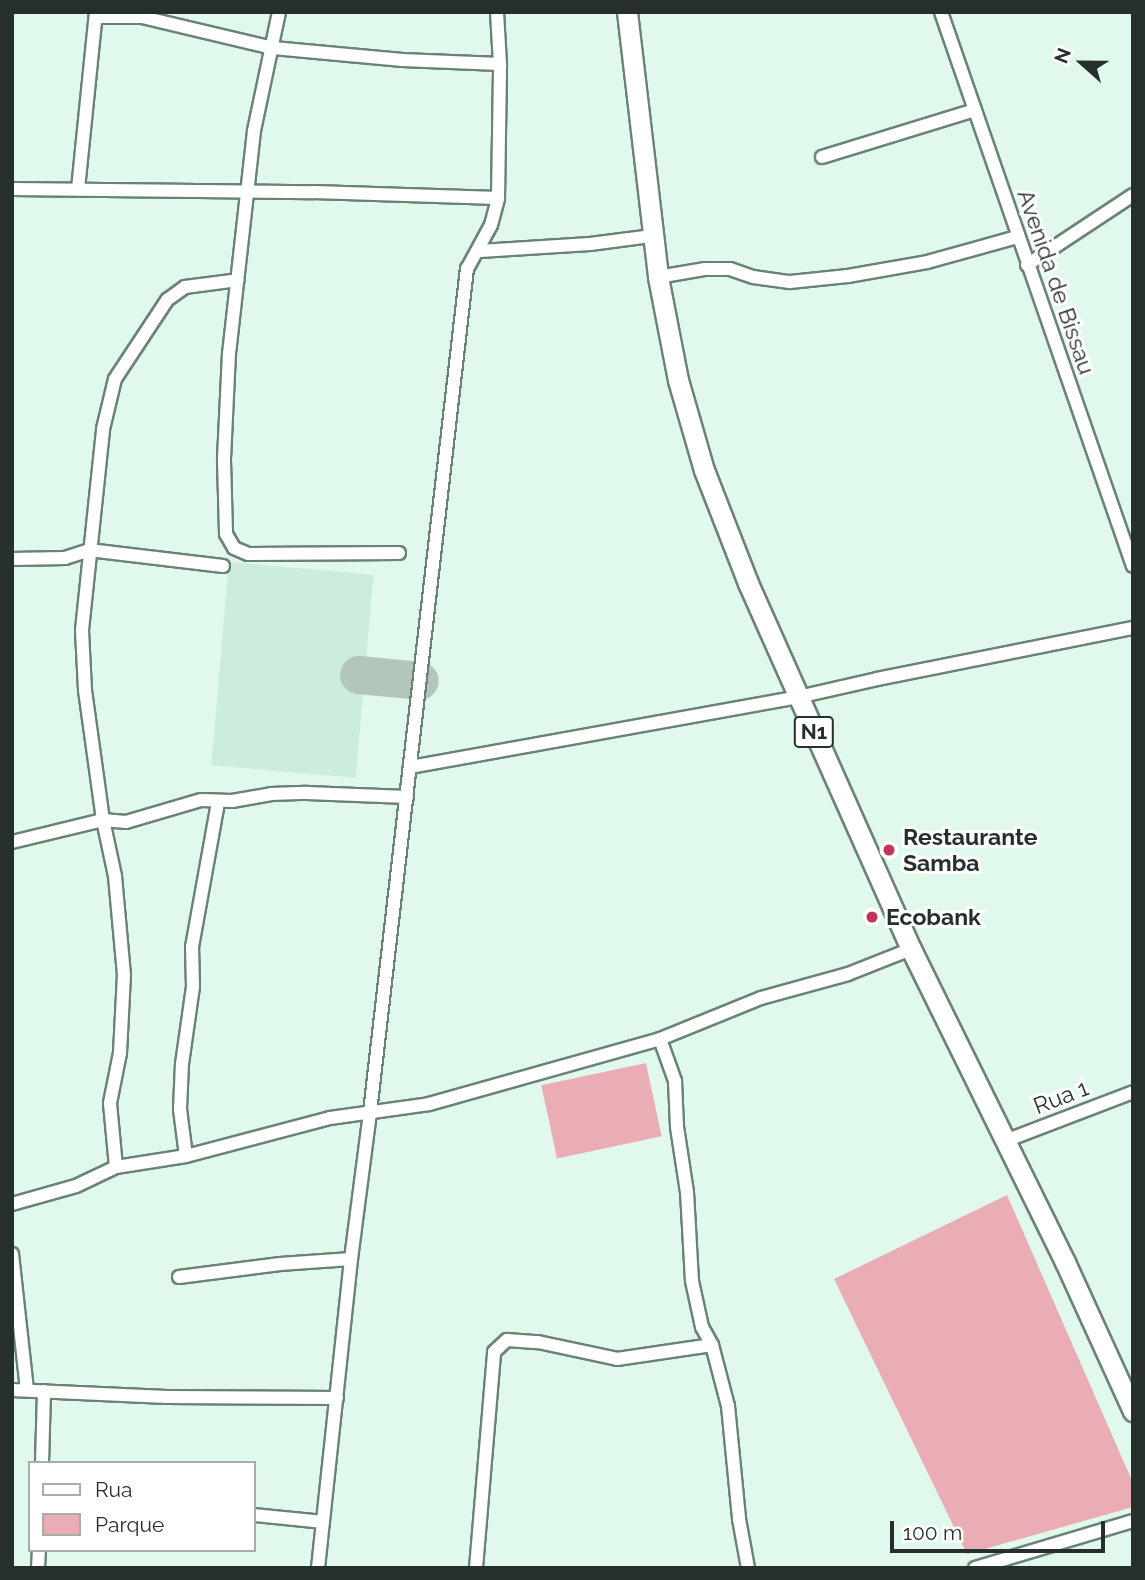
<!DOCTYPE html>
<style>
body{margin:0}
#map{position:relative;width:1145px;height:1580px;overflow:hidden;background:#e0f9ec;font-family:Raleway,sans-serif}
div>[style]{position:absolute}
.built>*{inset:0;background:#ccecdc;transform-origin:0 0}
.green>*{inset:0;background:#eaadb6;transform-origin:0 0}
.taxiway>*{height:38px;margin:-19px;padding:0 19px;transform-origin:19px;border-radius:19px;background:#b2c6bc}
.roads{filter:drop-shadow(2px 0 #6b8277) drop-shadow(-2px 0 #6b8277) drop-shadow(0 2px #6b8277) drop-shadow(0 -2px #6b8277)}
.street>*{height:12px;margin:-6px;padding:0 6px;transform-origin:6px;border-radius:6px;background:#fff}
.primary>*{height:19px;margin:-9.5px;padding:0 9.5px;transform-origin:9.5px;border-radius:9.5px;background:#fff}
.dots>*{width:19px;height:19px;translate:-50% -50%;box-sizing:border-box;border:4px solid #fff;border-radius:50%}
span{translate:-50% -50%;white-space:nowrap;text-align:center;line-height:1.15;-webkit-text-stroke:6px #fff;paint-order:stroke}
.shield-label span{padding:2px 5px;background:#fff;border:2px solid;border-radius:5px;-webkit-text-stroke-width:0}
.shield-label{font-size:21px;color:#262f2b;font-weight:700}
.street-label{font-size:23px;color:#262f2b}
.poi-label{font-size:23px;color:#262f2b;font-weight:700}
.left{translate:0 -50%;text-align:left}
.frame{position:absolute;inset:0;border:14px solid #262f2b;pointer-events:none}
.legend{position:absolute;left:28px;top:1461px;width:228px;height:91px;box-sizing:border-box;background:#fff;border:2px solid #a8acaa;margin:0;padding:9px 12px;list-style:none;font-size:21px;color:#262f2b}
.legend li{display:flex;align-items:center;gap:14px;height:35px}
.legend b{width:35px;border:2px solid #a8acaa}
.north{position:absolute;left:1047px;top:28px;width:70px;height:70px;-webkit-text-stroke:5px #fff;paint-order:stroke;rotate:291deg;font-size:19px;font-weight:700;line-height:28px;text-align:center;color:#262f2b}
.north::after{content:'';display:block;margin:auto;width:24px;height:32px;background:#262f2b;clip-path:polygon(50% 0,100% 100%,50% 72%,0 100%)}
.scale{position:absolute;left:890px;top:1521px;width:215px;height:32px;box-sizing:border-box;border:4px solid #262f2b;border-top:0;padding-left:9px;font-size:21px;line-height:24px;white-space:nowrap;color:#262f2b;-webkit-text-stroke:5px #fff;paint-order:stroke}
</style>
<div id="map">
<div class="built">
<div style="left:229px;top:562px;width:145px;height:204px;rotate:5deg"></div>
</div>
<div class="green">
<div style="left:646px;top:1063px;width:75px;height:107px;rotate:78deg"></div>
<div style="clip-path:polygon(1007px 1195px,1133px 1483px,1133px 1507px,967px 1554px,834px 1279px)"></div>
</div>
<div class="taxiway">
<div style="left:359px;top:675px;width:61px;rotate:5.6deg"></div>
</div>
<div class="roads">
<div class="street">
<div style="left:279px;top:12px;width:122px;rotate:101.9deg"></div>
<div style="left:254px;top:131px;width:223px;rotate:96.4deg"></div>
<div style="left:229px;top:353px;width:108px;rotate:92.7deg"></div>
<div style="left:224px;top:461px;width:73px;rotate:88.4deg"></div>
<div style="left:226px;top:534px;width:16px;rotate:60deg"></div>
<div style="left:234px;top:548px;width:15px;rotate:23deg"></div>
<div style="left:248px;top:554px;width:151px;rotate:-0.4deg"></div>
<div style="left:941px;top:12px;width:586px;rotate:70.89deg"></div>
<div style="left:96px;top:17px;width:46px"></div>
<div style="left:142px;top:17px;width:135px;rotate:13.3deg"></div>
<div style="left:273px;top:48px;width:130px;rotate:5.3deg"></div>
<div style="left:402px;top:60px;width:98px;rotate:2.3deg"></div>
<div style="left:822px;top:157px;width:160px;rotate:-17.1deg"></div>
<div style="left:12px;top:189px;width:302px;rotate:0.6deg"></div>
<div style="left:314px;top:192px;width:184px;rotate:1.9deg"></div>
<div style="left:78px;top:189px;width:178px;rotate:-84.2deg"></div>
<div style="left:480px;top:251px;width:110px;rotate:-3.6deg"></div>
<div style="left:590px;top:244px;width:63px;rotate:-7.4deg"></div>
<div style="left:1027px;top:265px;width:127px;rotate:-33.4deg"></div>
<div style="left:658px;top:277px;width:48px;rotate:-9.7deg"></div>
<div style="left:705px;top:269px;width:25px"></div>
<div style="left:730px;top:269px;width:24px;rotate:19deg"></div>
<div style="left:753px;top:277px;width:37px;rotate:8deg"></div>
<div style="left:790px;top:282px;width:58px;rotate:-5.9deg"></div>
<div style="left:848px;top:276px;width:80px;rotate:-10deg"></div>
<div style="left:927px;top:262px;width:93px;rotate:-15.5deg"></div>
<div style="left:12px;top:559px;width:53px;rotate:-1.1deg"></div>
<div style="left:65px;top:558px;width:25px;rotate:-18deg"></div>
<div style="left:89px;top:550px;width:135px;rotate:6.8deg"></div>
<div style="left:410px;top:767px;width:394px;rotate:-10.2deg"></div>
<div style="left:798px;top:697px;width:81px;rotate:-12.8deg"></div>
<div style="left:877px;top:679px;width:261px;rotate:-11.3deg"></div>
<div style="left:12px;top:842px;width:94px;rotate:-13.6deg"></div>
<div style="left:103px;top:820px;width:23px;rotate:5deg"></div>
<div style="left:126px;top:822px;width:78px;rotate:-16.3deg"></div>
<div style="left:201px;top:800px;width:31px;rotate:2deg"></div>
<div style="left:232px;top:801px;width:40px;rotate:-10deg"></div>
<div style="left:271px;top:794px;width:36px;rotate:-2deg"></div>
<div style="left:307px;top:793px;width:100px;rotate:2.3deg"></div>
<div style="left:660px;top:1039px;width:45px;rotate:70.3deg"></div>
<div style="left:675px;top:1081px;width:46px;rotate:87.5deg"></div>
<div style="left:677px;top:1127px;width:66px;rotate:81.3deg"></div>
<div style="left:687px;top:1192px;width:89px;rotate:86.8deg"></div>
<div style="left:692px;top:1281px;width:47px;rotate:77.7deg"></div>
<div style="left:702px;top:1327px;width:21px;rotate:61deg"></div>
<div style="left:712px;top:1345px;width:63px;rotate:75.3deg"></div>
<div style="left:728px;top:1406px;width:114px;rotate:84.4deg"></div>
<div style="left:739px;top:1519px;width:50px;rotate:79.6deg"></div>
<div style="left:1005px;top:1141px;width:137px;rotate:-20.9deg"></div>
<div style="left:186px;top:1156px;width:47px;rotate:-97.3deg"></div>
<div style="left:180px;top:1109px;width:45px;rotate:-87.5deg"></div>
<div style="left:182px;top:1064px;width:78px;rotate:-81.9deg"></div>
<div style="left:193px;top:987px;width:40px;rotate:-91.4deg"></div>
<div style="left:192px;top:947px;width:147px;rotate:-79.8deg"></div>
<div style="left:116px;top:1167px;width:64px;rotate:-95.4deg"></div>
<div style="left:110px;top:1103px;width:51px;rotate:-78.7deg"></div>
<div style="left:120px;top:1053px;width:78px;rotate:-87.1deg"></div>
<div style="left:124px;top:975px;width:99px;rotate:-95.2deg"></div>
<div style="left:115px;top:876px;width:57px;rotate:-102.1deg"></div>
<div style="left:103px;top:820px;width:131px;rotate:-97.9deg"></div>
<div style="left:85px;top:690px;width:60px;rotate:-92.9deg"></div>
<div style="left:82px;top:630px;width:202px;rotate:-84deg"></div>
<div style="left:103px;top:429px;width:51px;rotate:-76.5deg"></div>
<div style="left:115px;top:379px;width:95px;rotate:-56.6deg"></div>
<div style="left:167px;top:300px;width:22px;rotate:-36deg"></div>
<div style="left:185px;top:287px;width:53px;rotate:-7.5deg"></div>
<div style="left:12px;top:1204px;width:66px;rotate:-15.7deg"></div>
<div style="left:76px;top:1186px;width:44px;rotate:-25.4deg"></div>
<div style="left:116px;top:1167px;width:71px;rotate:-8.9deg"></div>
<div style="left:186px;top:1156px;width:149px;rotate:-14.8deg"></div>
<div style="left:330px;top:1118px;width:100px;rotate:-8deg"></div>
<div style="left:429px;top:1104px;width:240px;rotate:-15.7deg"></div>
<div style="left:660px;top:1039px;width:109px;rotate:-22.1deg"></div>
<div style="left:761px;top:998px;width:90px;rotate:-15.4deg"></div>
<div style="left:848px;top:974px;width:68px;rotate:-21.6deg"></div>
<div style="left:12px;top:1254px;width:137px;rotate:83.7deg"></div>
<div style="left:179px;top:1277px;width:102px;rotate:-7.3deg"></div>
<div style="left:280px;top:1264px;width:71px;rotate:-4deg"></div>
<div style="left:12px;top:1390px;width:155px;rotate:2.6deg"></div>
<div style="left:167px;top:1397px;width:170px;rotate:0.3deg"></div>
<div style="left:42px;top:1463px;width:72px;rotate:-88.4deg"></div>
<div style="left:254px;top:1515px;width:69px;rotate:5.8deg"></div>
<div style="left:38px;top:1568px;width:18px;rotate:-87deg"></div>
<div style="left:318px;top:1568px;width:311px;rotate:-83.9deg"></div>
<div style="left:351px;top:1259px;width:148px;rotate:-82.6deg"></div>
<div style="left:370px;top:1112px;width:849px;rotate:-83.44deg"></div>
<div style="left:467px;top:269px;width:50px;rotate:-61.4deg"></div>
<div style="left:491px;top:225px;width:28px;rotate:-75deg"></div>
<div style="left:498px;top:198px;width:134px;rotate:-89.1deg"></div>
<div style="left:500px;top:64px;width:52px;rotate:-93.3deg"></div>
<div style="left:476px;top:1568px;width:217px;rotate:-85.2deg"></div>
<div style="left:494px;top:1352px;width:18px;rotate:-43deg"></div>
<div style="left:507px;top:1340px;width:31px;rotate:4deg"></div>
<div style="left:538px;top:1342px;width:81px;rotate:12.1deg"></div>
<div style="left:617px;top:1359px;width:96px;rotate:-8.4deg"></div>
<div style="left:975px;top:1568px;width:165px;rotate:-16.6deg"></div>
</div>
<div class="primary">
<div style="left:627px;top:12px;width:267px;rotate:83.3deg"></div>
<div style="left:658px;top:277px;width:105px;rotate:79deg"></div>
<div style="left:678px;top:380px;width:94px;rotate:73.9deg"></div>
<div style="left:704px;top:470px;width:121px;rotate:68.7deg"></div>
<div style="left:748px;top:583px;width:401px;rotate:66deg"></div>
<div style="left:911px;top:949px;width:349px;rotate:63.8deg"></div>
<div style="left:1065px;top:1262px;width:164px;rotate:65.5deg"></div>
</div>
</div>
<div class="dots">
<div style="left:889px;top:850px;background:#c2335a"></div>
<div style="left:872px;top:917px;background:#c2335a"></div>
</div>
<div class="shield-label">
<span style="left:814px;top:732px">N1</span>
</div>
<div class="street-label">
<span style="left:1056px;top:282px;rotate:71deg">Avenida de Bissau</span>
<span style="left:1061px;top:1097px;rotate:-21deg">Rua 1</span>
</div>
<div class="poi-label">
<span class="left" style="left:903px;top:850px">Restaurante<br>Samba</span>
<span class="left" style="left:886px;top:917px">Ecobank</span>
</div>
<div class="frame"></div>
<ul class="legend">
<li><b style="height:9px;background:#fff"></b>Rua</li>
<li><b style="height:19px;background:#eaadb6"></b>Parque</li>
</ul>
<div class="north">N</div>
<div class="scale">100 m</div>
</div>
